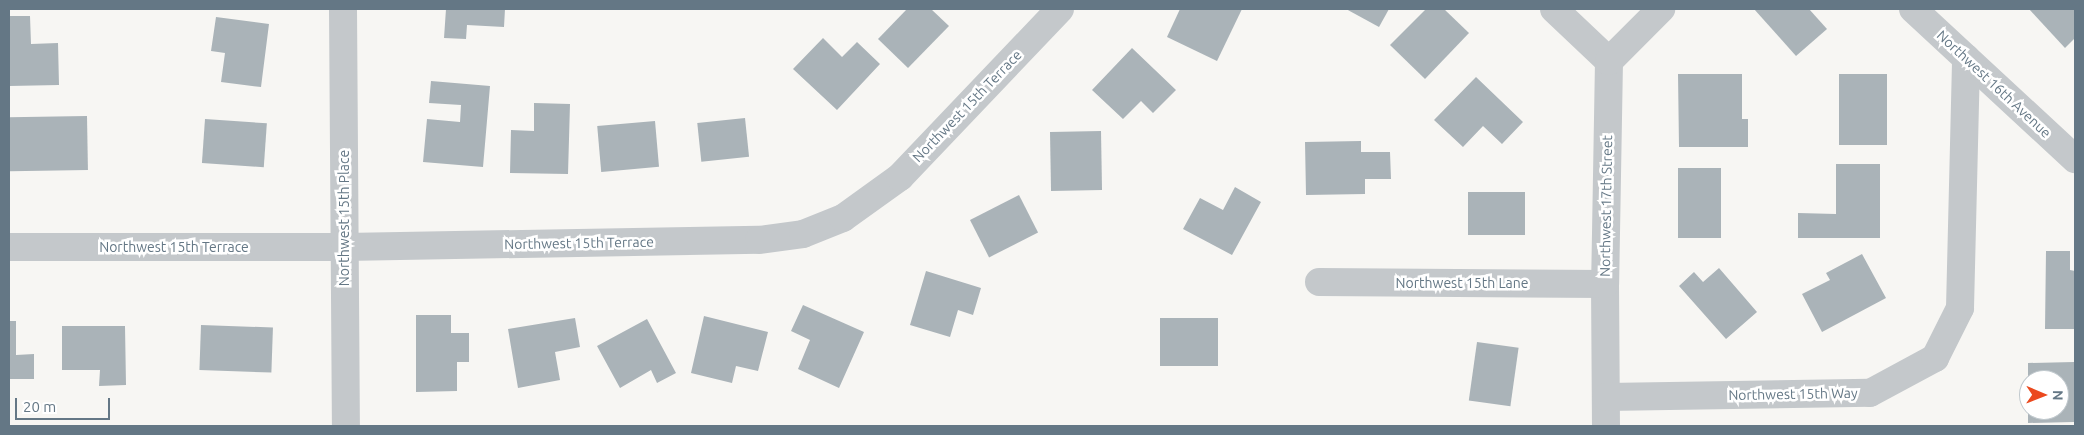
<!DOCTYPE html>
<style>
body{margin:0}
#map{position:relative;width:2084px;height:435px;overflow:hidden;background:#f7f6f3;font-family:Ubuntu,sans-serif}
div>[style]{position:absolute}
.building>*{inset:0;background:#aab3b8;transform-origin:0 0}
.minor>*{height:28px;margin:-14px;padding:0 14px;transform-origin:14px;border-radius:14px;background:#c4c8cb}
span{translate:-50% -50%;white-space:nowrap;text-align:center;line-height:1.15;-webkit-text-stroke:5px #fff;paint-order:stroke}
.street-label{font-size:14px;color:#647785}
.frame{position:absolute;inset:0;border:10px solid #647785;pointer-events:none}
.north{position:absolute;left:2019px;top:370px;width:50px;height:50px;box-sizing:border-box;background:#fff;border:1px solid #c1c9ce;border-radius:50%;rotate:91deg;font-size:14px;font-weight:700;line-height:20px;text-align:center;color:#647785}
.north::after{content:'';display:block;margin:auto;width:18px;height:22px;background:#eb491e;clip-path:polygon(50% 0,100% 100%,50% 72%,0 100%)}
.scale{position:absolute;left:15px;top:398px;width:95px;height:22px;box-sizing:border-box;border:2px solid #647785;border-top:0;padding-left:6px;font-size:15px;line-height:18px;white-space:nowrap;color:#647785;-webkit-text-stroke:4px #fff;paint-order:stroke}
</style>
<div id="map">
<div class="building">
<div style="clip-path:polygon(446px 9px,505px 9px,504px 27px,467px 25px,466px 39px,444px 38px)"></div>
<div style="clip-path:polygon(907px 9px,931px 9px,949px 26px,908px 68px,878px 39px)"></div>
<div style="clip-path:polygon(1180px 9px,1242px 9px,1217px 61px,1167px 37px)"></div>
<div style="clip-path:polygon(1346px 9px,1389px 9px,1379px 27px)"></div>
<div style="clip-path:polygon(1426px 9px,1444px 9px,1469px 33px,1425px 79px,1390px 45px)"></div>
<div style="clip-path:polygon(1754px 9px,1809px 9px,1827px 29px,1796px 56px)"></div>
<div style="clip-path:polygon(2029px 9px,2075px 9px,2075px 38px,2065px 48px)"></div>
<div style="clip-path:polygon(9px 16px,30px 16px,31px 44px,58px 43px,59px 85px,9px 86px)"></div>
<div style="clip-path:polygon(216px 17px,269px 24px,261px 87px,221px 82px,225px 53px,211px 51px)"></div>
<div style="clip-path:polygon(823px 38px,842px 57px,857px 42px,880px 64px,837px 110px,793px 69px)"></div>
<div style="clip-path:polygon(1132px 48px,1176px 90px,1153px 113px,1141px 101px,1123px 119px,1092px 90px)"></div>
<div style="clip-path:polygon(1678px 74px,1742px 74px,1742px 119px,1748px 119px,1748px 147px,1679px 147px)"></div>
<div style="left:1839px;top:74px;width:48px;height:71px"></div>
<div style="clip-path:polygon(1476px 77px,1523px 122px,1502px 144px,1483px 126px,1463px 147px,1434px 120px)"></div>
<div style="clip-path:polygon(431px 81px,490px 86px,483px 167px,423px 162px,427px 119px,460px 122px,461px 105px,429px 103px)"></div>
<div style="clip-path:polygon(534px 103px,570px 104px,568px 174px,510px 173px,511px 130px,534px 131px)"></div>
<div style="left:87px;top:116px;width:54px;height:78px;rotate:89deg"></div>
<div style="left:745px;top:118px;width:39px;height:48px;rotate:84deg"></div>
<div style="left:205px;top:119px;width:62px;height:44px;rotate:4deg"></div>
<div style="left:655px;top:121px;width:46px;height:58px;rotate:85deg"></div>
<div style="left:1101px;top:131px;width:59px;height:51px;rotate:89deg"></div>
<div style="clip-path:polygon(1361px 141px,1361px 152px,1390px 152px,1391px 179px,1365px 179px,1365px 194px,1306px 195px,1305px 142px)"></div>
<div style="clip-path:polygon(1836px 164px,1880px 164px,1880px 238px,1798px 238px,1798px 213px,1836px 214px)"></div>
<div style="left:1678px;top:168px;width:43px;height:70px"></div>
<div style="clip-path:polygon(1235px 187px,1261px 202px,1232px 255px,1183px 229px,1200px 198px,1223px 210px)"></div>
<div style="left:1468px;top:192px;width:57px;height:43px"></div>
<div style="left:1019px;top:195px;width:42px;height:55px;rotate:63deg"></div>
<div style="clip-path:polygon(2046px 251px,2070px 251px,2070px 270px,2075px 271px,2075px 329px,2045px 329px)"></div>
<div style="clip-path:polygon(1862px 254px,1886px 298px,1822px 332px,1802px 294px,1830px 280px,1826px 273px)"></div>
<div style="clip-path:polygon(1719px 268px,1757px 312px,1726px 339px,1679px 286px,1694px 272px,1703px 282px)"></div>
<div style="clip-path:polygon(926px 271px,981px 288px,973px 315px,958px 310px,950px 337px,910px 325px)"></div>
<div style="clip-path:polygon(803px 305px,864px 332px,839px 388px,798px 369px,810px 340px,791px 331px)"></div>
<div style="clip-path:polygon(416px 315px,451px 315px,451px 333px,469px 333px,469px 362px,457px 362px,457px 391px,416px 392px)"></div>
<div style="clip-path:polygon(704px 316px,768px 332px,758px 371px,736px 366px,732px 383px,691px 373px)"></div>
<div style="clip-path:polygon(575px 318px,580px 347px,555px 352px,560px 380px,518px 388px,508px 329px)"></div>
<div style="left:1160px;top:318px;width:58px;height:48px"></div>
<div style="clip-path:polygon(647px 319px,676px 373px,657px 383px,651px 370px,620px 388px,597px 346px)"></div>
<div style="clip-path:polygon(9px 321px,16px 321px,16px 355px,34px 354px,34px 379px,9px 379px)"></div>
<div style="left:201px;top:325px;width:72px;height:45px;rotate:2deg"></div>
<div style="clip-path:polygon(62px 326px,125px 326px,126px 385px,99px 386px,100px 370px,62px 370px)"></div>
<div style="left:1477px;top:342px;width:42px;height:59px;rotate:8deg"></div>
<div style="clip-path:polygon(2074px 362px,2074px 422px,2028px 423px,2028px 410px,2059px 410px,2059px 380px,2028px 380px,2028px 363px)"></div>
</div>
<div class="minor">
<div style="left:343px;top:9px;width:417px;rotate:89.6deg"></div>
<div style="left:1554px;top:9px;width:76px;rotate:43.4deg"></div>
<div style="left:1609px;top:61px;width:223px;rotate:91deg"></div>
<div style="left:1605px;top:284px;width:142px;rotate:89.6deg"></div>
<div style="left:1913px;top:9px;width:221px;rotate:42.8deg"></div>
<div style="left:1609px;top:61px;width:74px;rotate:-45deg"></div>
<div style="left:9px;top:247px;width:336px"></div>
<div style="left:345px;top:247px;width:414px;rotate:-1deg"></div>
<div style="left:759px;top:240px;width:44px;rotate:-7.8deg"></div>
<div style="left:803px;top:234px;width:43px;rotate:-21.8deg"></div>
<div style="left:843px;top:218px;width:70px;rotate:-35.7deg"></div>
<div style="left:900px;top:177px;width:232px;rotate:-46.4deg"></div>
<div style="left:1319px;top:282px;width:286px;rotate:0.4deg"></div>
<div style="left:1606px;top:397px;width:264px;rotate:-0.9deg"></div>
<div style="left:1870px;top:393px;width:74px;rotate:-28.3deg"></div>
<div style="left:1935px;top:358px;width:56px;rotate:-63.4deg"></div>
<div style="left:1960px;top:308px;width:250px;rotate:-88.6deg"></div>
</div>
<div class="street-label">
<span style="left:1994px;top:84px;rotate:43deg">Northwest 16th Avenue</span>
<span style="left:967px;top:106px;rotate:-46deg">Northwest 15th Terrace</span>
<span style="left:1606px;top:206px;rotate:-89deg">Northwest 17th Street</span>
<span style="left:344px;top:218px;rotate:-90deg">Northwest 15th Place</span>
<span style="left:579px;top:243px;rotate:-1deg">Northwest 15th Terrace</span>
<span style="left:174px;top:247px">Northwest 15th Terrace</span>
<span style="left:1462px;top:283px">Northwest 15th Lane</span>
<span style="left:1793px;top:394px;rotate:-1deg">Northwest 15th Way</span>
</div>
<div class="frame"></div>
<div class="north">N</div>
<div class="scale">20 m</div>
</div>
